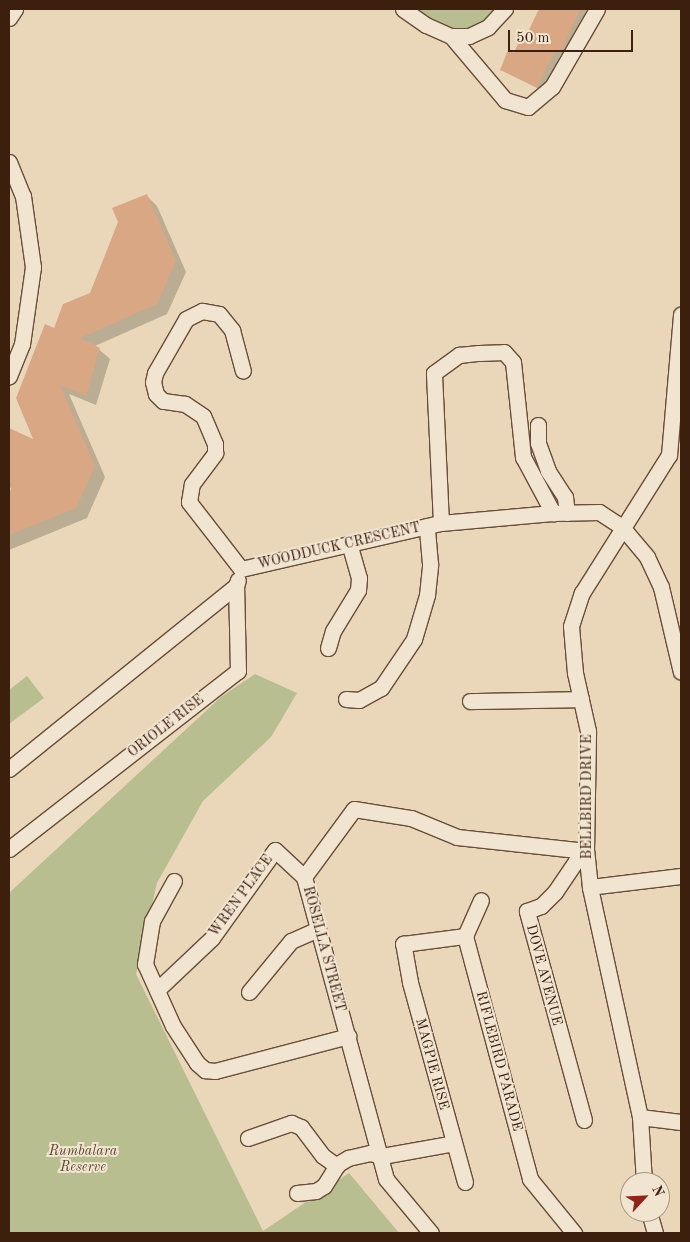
<!DOCTYPE html>
<style>
body{margin:0}
#map{position:relative;width:690px;height:1242px;overflow:hidden;background:#ead7b9;font-family:"Old Standard TT",serif}
div>[style]{position:absolute}
.green>*{inset:0;background:#b8be8f}
.shadow>*{inset:0;background:#0003}
.building>*{inset:0;background:#daa785}
.roads{filter:drop-shadow(1px 0 #684d38) drop-shadow(-1px 0 #684d38) drop-shadow(0 1px #684d38) drop-shadow(0 -1px #684d38)}
.minor>*{height:15px;margin:-7.5px;padding:0 7.5px;transform-origin:7.5px;border-radius:7.5px;background:#f1e5d2}
span{translate:-50% -50%;white-space:nowrap;text-align:center;line-height:1.15;-webkit-text-stroke:4px #f1e5d2;paint-order:stroke}
.street-label{font-size:14px;color:#3d1f0d}
.park-label{font-size:14px;color:#5c472e;font-style:italic}
.frame{position:absolute;inset:0;border:10px solid #3d1f0d;pointer-events:none}
.north{position:absolute;left:620px;top:1172px;width:50px;height:50px;box-sizing:border-box;background:#f1e5d2;border:1px solid #a99683;border-radius:50%;rotate:65deg;font-size:14px;font-weight:700;line-height:20px;text-align:center;color:#3d1f0d}
.north::after{content:'';display:block;margin:auto;width:18px;height:22px;background:#8f2418;clip-path:polygon(50% 0,100% 100%,50% 72%,0 100%)}
.scale{position:absolute;left:508px;top:30px;width:125px;height:22px;box-sizing:border-box;border:2px solid #3d1f0d;border-top:0;padding-left:6px;font-size:15px;line-height:18px;white-space:nowrap;color:#3d1f0d;-webkit-text-stroke:4px #f1e5d2;paint-order:stroke}
</style>
<div id="map">
<div class="green">
<div style="clip-path:polygon(403px 9px,505px 9px,469px 36px)"></div>
<div style="clip-path:polygon(255px 674px,297px 693px,271px 737px,203px 801px,157px 883px,136px 974px,263px 1231px,349px 1173px,399px 1233px,9px 1233px,9px 893px,221px 697px)"></div>
<div style="clip-path:polygon(27px 676px,44px 698px,9px 724px,9px 690px)"></div>
</div>
<div class="shadow">
<div style="clip-path:polygon(545px 9px,587px 9px,566px 56px,561px 54px,543px 91px,501px 70px)"></div>
<div style="clip-path:polygon(146px 195px,157px 206px,186px 272px,167px 314px,95px 346px,110px 359px,96px 405px,69px 394px,105px 477px,87px 518px,9px 550px,9px 493px,16px 490px,9px 487px,9px 436px,11px 431px,36px 441px,54px 329px,91px 294px)"></div>
</div>
<div class="building">
<div style="clip-path:polygon(539px 9px,580px 9px,561px 52px,556px 49px,537px 87px,500px 70px,508px 50px,514px 53px,522px 34px,526px 36px)"></div>
<div style="clip-path:polygon(147px 194px,176px 261px,157px 304px,80px 338px,100px 348px,86px 396px,60px 385px,95px 466px,76px 508px,9px 535px,9px 494px,13px 483px,9px 482px,9px 428px,33px 439px,16px 398px,45px 324px,54px 328px,63px 304px,90px 293px,118px 222px,112px 208px)"></div>
</div>
<div class="roads">
<div class="minor">
<div style="left:403px;top:9px;width:28px;rotate:35deg"></div>
<div style="left:426px;top:25px;width:27px;rotate:24deg"></div>
<div style="left:451px;top:36px;width:18px"></div>
<div style="left:469px;top:36px;width:21px;rotate:-25deg"></div>
<div style="left:488px;top:27px;width:25px;rotate:-47deg"></div>
<div style="left:9px;top:18px;width:11px;rotate:-56deg"></div>
<div style="left:451px;top:36px;width:84px;rotate:49.8deg"></div>
<div style="left:505px;top:100px;width:24px;rotate:17deg"></div>
<div style="left:528px;top:107px;width:31px;rotate:-40deg"></div>
<div style="left:552px;top:87px;width:90px;rotate:-60deg"></div>
<div style="left:9px;top:162px;width:37px;rotate:68deg"></div>
<div style="left:23px;top:196px;width:72px;rotate:82deg"></div>
<div style="left:33px;top:267px;width:78px;rotate:98.1deg"></div>
<div style="left:22px;top:344px;width:35px;rotate:112deg"></div>
<div style="left:538px;top:425px;width:18px;rotate:90deg"></div>
<div style="left:538px;top:443px;width:30px;rotate:70deg"></div>
<div style="left:548px;top:471px;width:31px;rotate:57deg"></div>
<div style="left:565px;top:497px;width:16px;rotate:83deg"></div>
<div style="left:441px;top:523px;width:150px;rotate:-92.7deg"></div>
<div style="left:434px;top:373px;width:31px;rotate:-36deg"></div>
<div style="left:459px;top:355px;width:20px;rotate:-6deg"></div>
<div style="left:479px;top:353px;width:25px;rotate:-2deg"></div>
<div style="left:504px;top:352px;width:13px;rotate:48deg"></div>
<div style="left:513px;top:362px;width:96px;rotate:84deg"></div>
<div style="left:523px;top:457px;width:64px;rotate:61.8deg"></div>
<div style="left:241px;top:569px;width:205px;rotate:-13deg"></div>
<div style="left:441px;top:523px;width:112px;rotate:-5.1deg"></div>
<div style="left:553px;top:513px;width:46px;rotate:-1.2deg"></div>
<div style="left:599px;top:512px;width:27px;rotate:33deg"></div>
<div style="left:622px;top:527px;width:39px;rotate:50deg"></div>
<div style="left:647px;top:557px;width:33px;rotate:65deg"></div>
<div style="left:661px;top:587px;width:87px;rotate:76.8deg"></div>
<div style="left:241px;top:569px;width:85px;rotate:-127.8deg"></div>
<div style="left:189px;top:502px;width:18px;rotate:-81deg"></div>
<div style="left:192px;top:484px;width:39px;rotate:-53deg"></div>
<div style="left:215px;top:453px;width:9px;rotate:-90deg"></div>
<div style="left:215px;top:444px;width:30px;rotate:-113deg"></div>
<div style="left:203px;top:416px;width:22px;rotate:-146deg"></div>
<div style="left:185px;top:404px;width:22px;rotate:-172deg"></div>
<div style="left:163px;top:401px;width:10px;rotate:-135deg"></div>
<div style="left:156px;top:394px;width:12px;rotate:-104deg"></div>
<div style="left:153px;top:382px;width:9px;rotate:-77deg"></div>
<div style="left:155px;top:373px;width:62px;rotate:-60.1deg"></div>
<div style="left:186px;top:319px;width:18px;rotate:-27deg"></div>
<div style="left:202px;top:311px;width:17px;rotate:10deg"></div>
<div style="left:219px;top:314px;width:21px;rotate:51deg"></div>
<div style="left:232px;top:330px;width:42px;rotate:75deg"></div>
<div style="left:328px;top:648px;width:18px;rotate:-74deg"></div>
<div style="left:333px;top:631px;width:48px;rotate:-58.6deg"></div>
<div style="left:358px;top:590px;width:12px;rotate:-85deg"></div>
<div style="left:359px;top:578px;width:36px;rotate:-106deg"></div>
<div style="left:346px;top:699px;width:13px;rotate:4deg"></div>
<div style="left:359px;top:700px;width:25px;rotate:-29deg"></div>
<div style="left:381px;top:688px;width:59px;rotate:-56deg"></div>
<div style="left:414px;top:639px;width:46px;rotate:-73.5deg"></div>
<div style="left:427px;top:595px;width:31px;rotate:-84deg"></div>
<div style="left:430px;top:564px;width:38px;rotate:-95deg"></div>
<div style="left:470px;top:701px;width:111px;rotate:-1deg"></div>
<div style="left:9px;top:769px;width:292px;rotate:-38.9deg"></div>
<div style="left:236px;top:586px;width:6px;rotate:-72deg"></div>
<div style="left:9px;top:849px;width:290px;rotate:-37.9deg"></div>
<div style="left:238px;top:671px;width:85px;rotate:-91.3deg"></div>
<div style="left:174px;top:881px;width:46px;rotate:118.8deg"></div>
<div style="left:152px;top:921px;width:44px;rotate:99.2deg"></div>
<div style="left:145px;top:964px;width:68px;rotate:65.7deg"></div>
<div style="left:173px;top:1026px;width:44px;rotate:57deg"></div>
<div style="left:197px;top:1063px;width:11px;rotate:41deg"></div>
<div style="left:205px;top:1070px;width:10px;rotate:6deg"></div>
<div style="left:215px;top:1071px;width:138px;rotate:-14.7deg"></div>
<div style="left:590px;top:887px;width:92px;rotate:-6.9deg"></div>
<div style="left:465px;top:936px;width:39px;rotate:-66deg"></div>
<div style="left:157px;top:990px;width:76px;rotate:-43.4deg"></div>
<div style="left:212px;top:938px;width:108px;rotate:-54.4deg"></div>
<div style="left:275px;top:850px;width:40px;rotate:43deg"></div>
<div style="left:249px;top:992px;width:66px;rotate:-50.5deg"></div>
<div style="left:291px;top:941px;width:30px;rotate:-24deg"></div>
<div style="left:640px;top:1117px;width:41px;rotate:7deg"></div>
<div style="left:584px;top:1120px;width:217px;rotate:-105.3deg"></div>
<div style="left:527px;top:911px;width:15px;rotate:-20deg"></div>
<div style="left:541px;top:906px;width:20px;rotate:-45deg"></div>
<div style="left:555px;top:892px;width:37px;rotate:-56deg"></div>
<div style="left:576px;top:861px;width:10px;rotate:-17deg"></div>
<div style="left:248px;top:1138px;width:46px;rotate:-19.2deg"></div>
<div style="left:291px;top:1123px;width:11px;rotate:22deg"></div>
<div style="left:301px;top:1127px;width:36px;rotate:53deg"></div>
<div style="left:323px;top:1156px;width:17px;rotate:36deg"></div>
<div style="left:465px;top:1182px;width:207px;rotate:-105.4deg"></div>
<div style="left:410px;top:982px;width:39px;rotate:-100deg"></div>
<div style="left:403px;top:944px;width:63px;rotate:-7.4deg"></div>
<div style="left:465px;top:936px;width:252px;rotate:75deg"></div>
<div style="left:530px;top:1179px;width:70px;rotate:50.8deg"></div>
<div style="left:644px;top:1182px;width:65px;rotate:-93.5deg"></div>
<div style="left:640px;top:1117px;width:235px;rotate:-102.3deg"></div>
<div style="left:590px;top:887px;width:36px;rotate:-96deg"></div>
<div style="left:586px;top:851px;width:120px;rotate:-89deg"></div>
<div style="left:588px;top:731px;width:59px;rotate:-102.6deg"></div>
<div style="left:575px;top:673px;width:47px;rotate:-94.9deg"></div>
<div style="left:571px;top:626px;width:35px;rotate:-72deg"></div>
<div style="left:582px;top:593px;width:163px;rotate:-57.8deg"></div>
<div style="left:669px;top:455px;width:141px;rotate:-85.1deg"></div>
<div style="left:297px;top:1193px;width:19px;rotate:-6deg"></div>
<div style="left:316px;top:1191px;width:9px;rotate:-32deg"></div>
<div style="left:324px;top:1186px;width:26px;rotate:-58deg"></div>
<div style="left:338px;top:1164px;width:12px;rotate:-31deg"></div>
<div style="left:348px;top:1158px;width:23px;rotate:-13deg"></div>
<div style="left:370px;top:1153px;width:12px;rotate:14deg"></div>
<div style="left:382px;top:1156px;width:73px;rotate:-10.2deg"></div>
<div style="left:649px;top:1212px;width:22px;rotate:74deg"></div>
<div style="left:431px;top:1233px;width:70px;rotate:-129.8deg"></div>
<div style="left:386px;top:1179px;width:313px;rotate:-105.2deg"></div>
<div style="left:304px;top:877px;width:84px;rotate:-53.7deg"></div>
<div style="left:354px;top:809px;width:58px;rotate:9deg"></div>
<div style="left:411px;top:818px;width:50px;rotate:22.4deg"></div>
<div style="left:457px;top:837px;width:130px;rotate:6.2deg"></div>
</div>
</div>
<div class="street-label">
<span style="left:339px;top:546px;rotate:-13deg">WOODDUCK CRESCENT</span>
<span style="left:166px;top:726px;rotate:-38deg">ORIOLE RISE</span>
<span style="left:587px;top:797px;rotate:-90deg">BELLBIRD DRIVE</span>
<span style="left:241px;top:896px;rotate:-54deg">WREN PLACE</span>
<span style="left:324px;top:949px;rotate:75deg">ROSELLA STREET</span>
<span style="left:544px;top:975px;rotate:75deg">DOVE AVENUE</span>
<span style="left:499px;top:1061px;rotate:75deg">RIFLEBIRD PARADE</span>
<span style="left:432px;top:1064px;rotate:75deg">MAGPIE RISE</span>
</div>
<div class="park-label">
<span style="left:83px;top:1159px">Rumbalara<br>Reserve</span>
</div>
<div class="frame"></div>
<div class="north">N</div>
<div class="scale">50 m</div>
</div>
